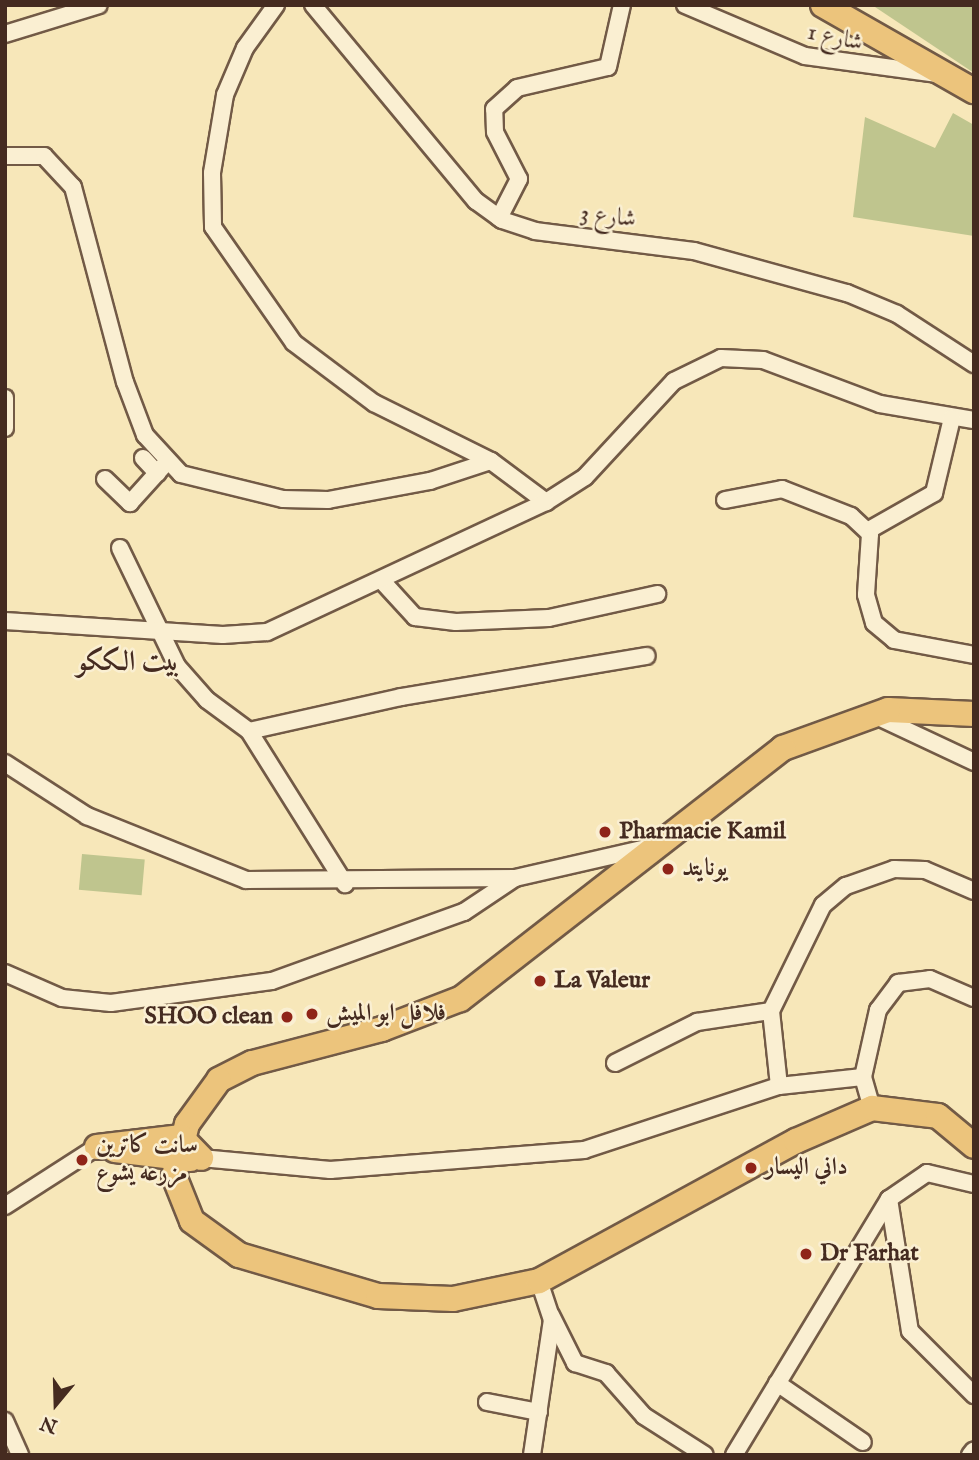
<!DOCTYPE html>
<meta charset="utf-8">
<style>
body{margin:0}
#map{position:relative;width:979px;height:1460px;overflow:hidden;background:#f7e7b9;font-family:"IM FELL English",Amiri,serif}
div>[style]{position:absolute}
.green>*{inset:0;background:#bfc58e;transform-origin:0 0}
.roads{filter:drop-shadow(2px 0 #725a46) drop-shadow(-2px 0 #725a46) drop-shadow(0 2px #725a46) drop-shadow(0 -2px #725a46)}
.minor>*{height:16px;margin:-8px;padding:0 8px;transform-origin:8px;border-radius:8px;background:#faefd2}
.highway>*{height:24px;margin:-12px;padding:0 12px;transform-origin:12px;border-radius:12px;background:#ecc47c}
.dots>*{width:19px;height:19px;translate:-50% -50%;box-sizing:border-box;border:4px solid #faefd2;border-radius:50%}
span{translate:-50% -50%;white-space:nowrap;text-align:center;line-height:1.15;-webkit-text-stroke:5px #faefd2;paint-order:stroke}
.street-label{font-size:24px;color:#452b20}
.poi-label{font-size:24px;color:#452b20;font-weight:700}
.left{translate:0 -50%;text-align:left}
.right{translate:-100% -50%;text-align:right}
.quarter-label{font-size:28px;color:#452b20;font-weight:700}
.frame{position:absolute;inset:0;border:7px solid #452b20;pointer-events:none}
.north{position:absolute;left:21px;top:1369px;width:70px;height:70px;-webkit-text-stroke:5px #faefd2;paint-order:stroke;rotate:199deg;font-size:19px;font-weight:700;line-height:28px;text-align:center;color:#452b20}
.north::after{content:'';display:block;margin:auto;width:24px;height:32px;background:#452b20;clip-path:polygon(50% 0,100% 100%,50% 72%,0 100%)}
</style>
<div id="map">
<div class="green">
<div style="clip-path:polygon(872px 5px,974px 5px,974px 73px)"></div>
<div style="clip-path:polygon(953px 113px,974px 125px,974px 236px,853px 217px,865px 117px,935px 148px)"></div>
<div style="left:82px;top:854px;width:63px;height:36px;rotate:5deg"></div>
</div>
<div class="roads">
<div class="minor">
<div style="left:276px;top:5px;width:53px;rotate:125.8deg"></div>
<div style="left:245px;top:48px;width:51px;rotate:113.1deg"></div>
<div style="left:225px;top:95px;width:79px;rotate:99.5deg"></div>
<div style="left:212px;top:173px;width:54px;rotate:88.9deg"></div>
<div style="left:213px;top:227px;width:141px;rotate:55.1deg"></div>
<div style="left:294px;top:343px;width:100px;rotate:36.9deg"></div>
<div style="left:374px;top:403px;width:131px;rotate:26.4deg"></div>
<div style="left:491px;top:461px;width:69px;rotate:36.7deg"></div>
<div style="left:546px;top:502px;width:46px;rotate:-32.7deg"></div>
<div style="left:585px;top:477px;width:131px;rotate:-47.2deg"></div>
<div style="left:674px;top:381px;width:52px;rotate:-26.1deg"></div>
<div style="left:721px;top:358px;width:42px;rotate:2.7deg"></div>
<div style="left:763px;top:360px;width:125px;rotate:20.6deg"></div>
<div style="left:880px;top:404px;width:95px;rotate:9.7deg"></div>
<div style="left:313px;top:5px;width:255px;rotate:50.3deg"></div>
<div style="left:476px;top:201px;width:32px;rotate:36deg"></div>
<div style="left:502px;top:220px;width:35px;rotate:18deg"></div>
<div style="left:535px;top:231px;width:160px;rotate:7.2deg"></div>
<div style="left:694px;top:251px;width:159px;rotate:15.4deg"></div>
<div style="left:847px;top:293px;width:54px;rotate:22.8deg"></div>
<div style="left:897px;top:314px;width:92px;rotate:33deg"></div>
<div style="left:685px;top:5px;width:130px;rotate:23deg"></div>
<div style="left:805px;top:56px;width:132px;rotate:7.8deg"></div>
<div style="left:5px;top:34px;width:98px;rotate:-17.1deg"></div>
<div style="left:5px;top:156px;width:39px"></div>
<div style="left:44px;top:156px;width:42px;rotate:46.9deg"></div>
<div style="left:73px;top:187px;width:202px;rotate:75.1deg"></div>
<div style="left:125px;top:382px;width:57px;rotate:69.3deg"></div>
<div style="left:145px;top:435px;width:53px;rotate:47.3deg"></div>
<div style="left:181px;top:474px;width:105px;rotate:13.8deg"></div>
<div style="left:283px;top:499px;width:45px;rotate:1.3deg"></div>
<div style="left:328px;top:500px;width:104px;rotate:-10.6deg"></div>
<div style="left:430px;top:481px;width:64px;rotate:-18.2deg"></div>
<div style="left:499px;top:218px;width:44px;rotate:-62.9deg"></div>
<div style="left:519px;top:179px;width:53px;rotate:-117.1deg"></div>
<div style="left:495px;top:132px;width:23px;rotate:-92deg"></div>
<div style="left:494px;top:109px;width:31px;rotate:-42deg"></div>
<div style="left:517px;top:88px;width:93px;rotate:-13deg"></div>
<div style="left:608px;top:67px;width:64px;rotate:-77.3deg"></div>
<div style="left:5px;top:398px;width:30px;rotate:90deg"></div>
<div style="left:143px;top:458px;width:21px;rotate:47deg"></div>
<div style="left:105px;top:479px;width:35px;rotate:44deg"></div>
<div style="left:130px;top:503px;width:55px;rotate:-47.9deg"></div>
<div style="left:725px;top:500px;width:58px;rotate:-10.9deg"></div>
<div style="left:782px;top:489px;width:74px;rotate:21.4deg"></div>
<div style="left:851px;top:516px;width:26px;rotate:43deg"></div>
<div style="left:870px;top:534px;width:61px;rotate:93.8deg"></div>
<div style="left:866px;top:595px;width:29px;rotate:74deg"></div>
<div style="left:874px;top:623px;width:26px;rotate:40deg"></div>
<div style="left:894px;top:640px;width:81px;rotate:10.6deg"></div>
<div style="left:869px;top:530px;width:75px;rotate:-29.6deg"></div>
<div style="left:934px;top:493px;width:77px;rotate:-76.5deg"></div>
<div style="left:120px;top:548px;width:131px;rotate:64.2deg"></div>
<div style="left:177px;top:666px;width:45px;rotate:48.6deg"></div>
<div style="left:207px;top:700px;width:52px;rotate:36.4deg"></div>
<div style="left:249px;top:731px;width:156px;rotate:-12.6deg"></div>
<div style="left:401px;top:697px;width:249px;rotate:-9.5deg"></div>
<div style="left:382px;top:581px;width:49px;rotate:47.5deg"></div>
<div style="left:415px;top:617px;width:41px;rotate:7deg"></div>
<div style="left:456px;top:622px;width:93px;rotate:-2.5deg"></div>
<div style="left:549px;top:618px;width:111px;rotate:-12.5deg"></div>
<div style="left:5px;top:621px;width:218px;rotate:3.7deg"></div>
<div style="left:223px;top:635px;width:44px;rotate:-3.9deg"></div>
<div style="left:267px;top:632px;width:308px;rotate:-25deg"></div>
<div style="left:872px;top:714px;width:113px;rotate:25.2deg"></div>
<div style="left:249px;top:731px;width:181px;rotate:57.9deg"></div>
<div style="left:5px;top:763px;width:98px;rotate:32.9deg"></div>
<div style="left:87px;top:816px;width:171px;rotate:21.9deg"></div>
<div style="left:246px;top:880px;width:269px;rotate:-0.4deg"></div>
<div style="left:515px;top:878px;width:139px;rotate:-12.9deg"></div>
<div style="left:5px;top:973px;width:62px;rotate:23.7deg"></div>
<div style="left:62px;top:998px;width:49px;rotate:5.8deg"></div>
<div style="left:111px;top:1003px;width:162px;rotate:-7.8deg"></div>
<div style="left:272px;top:981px;width:204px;rotate:-19.8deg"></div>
<div style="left:464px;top:912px;width:61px;rotate:-33.7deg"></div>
<div style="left:615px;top:1063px;width:92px;rotate:-26.6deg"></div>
<div style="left:697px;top:1022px;width:75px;rotate:-8.5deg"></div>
<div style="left:863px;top:1077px;width:69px;rotate:-77.4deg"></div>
<div style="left:878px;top:1010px;width:34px;rotate:-53deg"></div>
<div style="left:898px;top:983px;width:32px;rotate:-7deg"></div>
<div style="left:930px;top:979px;width:48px;rotate:23.4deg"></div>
<div style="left:779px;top:1086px;width:75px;rotate:-96.1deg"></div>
<div style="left:771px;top:1011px;width:118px;rotate:-63.9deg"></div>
<div style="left:823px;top:905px;width:30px;rotate:-40deg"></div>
<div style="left:846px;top:886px;width:51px;rotate:-19.5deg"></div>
<div style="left:894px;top:869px;width:31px;rotate:2deg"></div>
<div style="left:925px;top:870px;width:53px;rotate:23.2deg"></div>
<div style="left:201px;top:1158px;width:130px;rotate:5.3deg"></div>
<div style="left:330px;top:1170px;width:255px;rotate:-4.5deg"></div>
<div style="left:584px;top:1150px;width:205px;rotate:-18.2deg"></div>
<div style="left:779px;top:1086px;width:84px;rotate:-6.1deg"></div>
<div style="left:863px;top:1077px;width:32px;rotate:74deg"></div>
<div style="left:889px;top:1199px;width:134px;rotate:81deg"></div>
<div style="left:910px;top:1331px;width:91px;rotate:45deg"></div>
<div style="left:5px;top:1206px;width:109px;rotate:-32.7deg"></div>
<div style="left:551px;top:1315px;width:54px;rotate:63.4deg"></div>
<div style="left:575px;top:1363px;width:33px;rotate:18deg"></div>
<div style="left:606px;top:1373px;width:57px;rotate:48.5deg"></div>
<div style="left:644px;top:1416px;width:72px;rotate:32.6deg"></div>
<div style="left:777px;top:1383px;width:104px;rotate:34.5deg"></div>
<div style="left:487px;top:1402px;width:53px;rotate:10.9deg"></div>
<div style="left:5px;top:1421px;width:37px;rotate:66deg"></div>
<div style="left:532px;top:1455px;width:136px;rotate:-81.6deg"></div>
<div style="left:552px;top:1320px;width:41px;rotate:-108.4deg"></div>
<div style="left:734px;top:1455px;width:299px;rotate:-58.8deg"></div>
<div style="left:889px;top:1199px;width:46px;rotate:-34.4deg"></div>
<div style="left:927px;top:1173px;width:48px;rotate:13.2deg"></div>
<div style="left:970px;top:1455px;width:6px;rotate:-51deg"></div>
</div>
<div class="highway">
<div style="left:823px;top:5px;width:174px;rotate:29.7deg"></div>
<div style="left:974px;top:714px;width:86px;rotate:-177.3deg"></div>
<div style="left:888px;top:710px;width:112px;rotate:160.1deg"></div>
<div style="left:783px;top:748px;width:409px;rotate:142.1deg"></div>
<div style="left:460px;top:999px;width:84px;rotate:159deg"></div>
<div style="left:382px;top:1029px;width:134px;rotate:165.3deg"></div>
<div style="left:252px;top:1063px;width:37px;rotate:153deg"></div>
<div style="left:219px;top:1080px;width:54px;rotate:126deg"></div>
<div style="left:187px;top:1124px;width:54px;rotate:104deg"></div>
<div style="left:174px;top:1176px;width:48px;rotate:68.2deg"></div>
<div style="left:192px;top:1221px;width:58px;rotate:35.9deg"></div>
<div style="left:239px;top:1255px;width:145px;rotate:16.4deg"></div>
<div style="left:378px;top:1296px;width:75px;rotate:2.3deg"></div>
<div style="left:453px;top:1299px;width:88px;rotate:-11.8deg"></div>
<div style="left:539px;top:1281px;width:293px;rotate:-28.6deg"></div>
<div style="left:796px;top:1141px;width:83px;rotate:-23.5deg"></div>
<div style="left:872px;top:1108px;width:66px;rotate:6.9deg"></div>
<div style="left:938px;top:1116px;width:47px;rotate:39.8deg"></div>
<div style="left:97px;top:1147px;width:85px;rotate:-6.8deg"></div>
<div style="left:181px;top:1137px;width:29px;rotate:46deg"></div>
<div style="left:115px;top:1150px;width:76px;rotate:6.8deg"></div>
</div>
</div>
<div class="dots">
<div style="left:605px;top:832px;background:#8f2418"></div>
<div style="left:668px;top:869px;background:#8f2418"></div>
<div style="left:540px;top:981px;background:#8f2418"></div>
<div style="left:312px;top:1014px;background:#8f2418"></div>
<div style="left:287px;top:1017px;background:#8f2418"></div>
<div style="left:82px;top:1160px;background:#8f2418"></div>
<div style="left:751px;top:1168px;background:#8f2418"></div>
<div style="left:806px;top:1254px;background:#8f2418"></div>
</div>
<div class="street-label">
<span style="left:835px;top:38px;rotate:12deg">شارع 1</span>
<span style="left:608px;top:217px;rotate:6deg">شارع 3</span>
</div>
<div class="poi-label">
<span class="left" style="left:619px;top:832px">Pharmacie Kamil</span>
<span class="left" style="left:682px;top:869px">يونايتد</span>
<span class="left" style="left:554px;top:981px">La Valeur</span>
<span class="left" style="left:326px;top:1014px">فلافل ابو الميش</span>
<span class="right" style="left:273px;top:1017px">SHOO clean</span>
<span class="left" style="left:96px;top:1160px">سانت كاترين<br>مزرعه يشوع</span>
<span class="left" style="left:765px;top:1168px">داني اليسار</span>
<span class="left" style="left:820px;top:1254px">Dr Farhat</span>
</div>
<div class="quarter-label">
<span style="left:128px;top:663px">بيت الككو</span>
</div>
<div class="frame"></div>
<div class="north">N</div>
</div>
